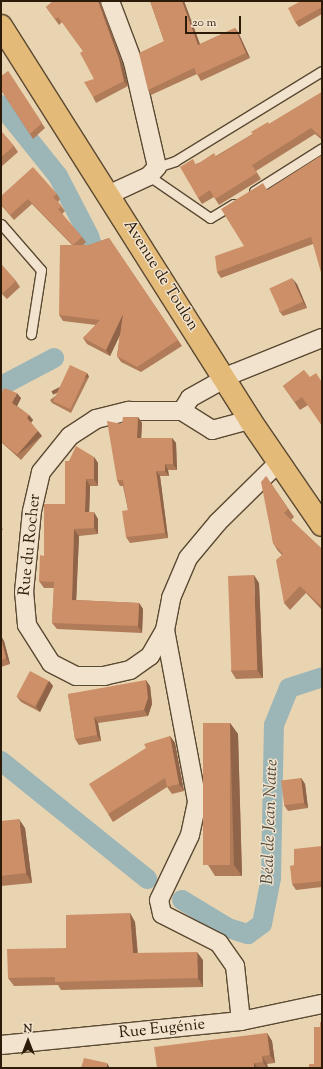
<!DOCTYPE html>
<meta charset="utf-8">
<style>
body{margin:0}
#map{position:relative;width:323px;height:1069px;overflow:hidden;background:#e9d4b2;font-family:"Sorts Mill Goudy",serif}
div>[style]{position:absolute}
.canal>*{height:20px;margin:-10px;padding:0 10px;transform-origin:10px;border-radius:10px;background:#9cb5b7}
.roads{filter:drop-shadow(1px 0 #5b4932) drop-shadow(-1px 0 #5b4932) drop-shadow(0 1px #5b4932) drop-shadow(0 -1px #5b4932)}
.lane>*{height:9px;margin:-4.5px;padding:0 4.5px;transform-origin:4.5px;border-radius:4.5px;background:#f1e3cd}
.street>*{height:18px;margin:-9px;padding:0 9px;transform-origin:9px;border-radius:9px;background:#f1e3cd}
.primary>*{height:22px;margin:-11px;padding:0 11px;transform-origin:11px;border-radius:11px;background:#e4ba79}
.wall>*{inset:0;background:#b07b59}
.shaded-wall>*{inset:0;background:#906449;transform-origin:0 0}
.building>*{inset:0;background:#cd8f68;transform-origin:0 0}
span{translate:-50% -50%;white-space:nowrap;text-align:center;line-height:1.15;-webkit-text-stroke:3px #f1e3cd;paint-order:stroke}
.street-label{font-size:16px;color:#2c1b08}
.water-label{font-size:17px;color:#4e493d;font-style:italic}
.frame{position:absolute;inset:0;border:2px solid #2c1b08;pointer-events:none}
.north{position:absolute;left:8px;top:1021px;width:40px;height:40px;-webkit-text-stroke:3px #f1e3cd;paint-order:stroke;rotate:0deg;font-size:11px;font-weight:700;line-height:16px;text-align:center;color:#2c1b08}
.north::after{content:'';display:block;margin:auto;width:14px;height:18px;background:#2c1b08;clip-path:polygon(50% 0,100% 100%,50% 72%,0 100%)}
.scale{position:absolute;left:185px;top:16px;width:56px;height:18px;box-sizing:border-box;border:2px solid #2c1b08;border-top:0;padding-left:5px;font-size:12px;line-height:14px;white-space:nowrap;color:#2c1b08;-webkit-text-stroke:3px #f1e3cd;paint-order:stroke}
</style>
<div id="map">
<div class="canal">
<div style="left:1px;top:105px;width:91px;rotate:51.2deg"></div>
<div style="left:58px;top:176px;width:68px;rotate:62.7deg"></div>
<div style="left:89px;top:236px;width:36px;rotate:72deg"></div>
<div style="left:1px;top:386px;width:60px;rotate:-27.8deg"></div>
<div style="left:1px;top:761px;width:188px;rotate:38.9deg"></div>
<div style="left:182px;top:900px;width:54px;rotate:31.3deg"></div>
<div style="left:228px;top:928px;width:21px;rotate:17deg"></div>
<div style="left:248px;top:934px;width:17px;rotate:-36deg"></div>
<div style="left:262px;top:924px;width:47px;rotate:-78.9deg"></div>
<div style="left:271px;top:878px;width:153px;rotate:-88.9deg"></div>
<div style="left:274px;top:725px;width:40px;rotate:-68deg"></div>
<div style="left:289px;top:688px;width:35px;rotate:-18deg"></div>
</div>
<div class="roads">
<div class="lane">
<div style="left:157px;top:167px;width:19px;rotate:-18deg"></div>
<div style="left:175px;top:161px;width:172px;rotate:-31.5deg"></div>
<div style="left:149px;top:176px;width:74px;rotate:34.5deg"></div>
<div style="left:210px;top:218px;width:27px;rotate:-31deg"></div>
<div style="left:254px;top:191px;width:80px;rotate:-32.3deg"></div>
<div style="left:1px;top:224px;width:61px;rotate:49deg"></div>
<div style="left:41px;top:270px;width:65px;rotate:98.9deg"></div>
</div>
<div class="street">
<div style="left:108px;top:195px;width:45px;rotate:-24.9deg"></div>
<div style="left:149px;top:176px;width:12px;rotate:-48deg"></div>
<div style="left:157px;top:167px;width:108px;rotate:-102.9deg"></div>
<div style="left:133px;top:62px;width:65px;rotate:-110.7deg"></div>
<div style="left:182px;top:411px;width:15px;rotate:-58deg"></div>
<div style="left:190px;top:398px;width:51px;rotate:-29.1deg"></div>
<div style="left:235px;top:373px;width:94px;rotate:-21.9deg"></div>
<div style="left:182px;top:411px;width:36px;rotate:32deg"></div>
<div style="left:212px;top:430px;width:39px;rotate:-15deg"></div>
<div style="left:165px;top:630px;width:30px;rotate:120deg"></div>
<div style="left:150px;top:656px;width:24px;rotate:145deg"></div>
<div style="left:130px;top:670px;width:26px;rotate:167deg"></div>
<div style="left:105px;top:676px;width:29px;rotate:180deg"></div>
<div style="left:76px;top:676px;width:28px;rotate:-153deg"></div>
<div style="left:51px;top:663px;width:45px;rotate:-122.3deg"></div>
<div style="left:27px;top:625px;width:33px;rotate:-95deg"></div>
<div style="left:24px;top:592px;width:81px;rotate:-84.4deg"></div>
<div style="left:32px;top:511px;width:40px;rotate:-77deg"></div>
<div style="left:41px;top:472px;width:46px;rotate:-51.1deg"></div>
<div style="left:70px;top:436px;width:31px;rotate:-33deg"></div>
<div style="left:96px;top:419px;width:34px;rotate:-14deg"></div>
<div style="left:129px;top:411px;width:53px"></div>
<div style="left:241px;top:1021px;width:55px;rotate:-96.2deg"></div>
<div style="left:235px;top:966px;width:28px;rotate:-125deg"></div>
<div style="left:219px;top:943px;width:64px;rotate:-153deg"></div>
<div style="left:162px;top:914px;width:14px;rotate:-102deg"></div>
<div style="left:159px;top:900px;width:72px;rotate:-64.5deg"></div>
<div style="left:190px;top:835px;width:35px;rotate:-78deg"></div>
<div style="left:197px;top:801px;width:174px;rotate:-100.6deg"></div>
<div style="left:165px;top:630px;width:33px;rotate:-79deg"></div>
<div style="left:171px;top:598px;width:43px;rotate:-67deg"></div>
<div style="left:188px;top:558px;width:47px;rotate:-50.2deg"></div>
<div style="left:218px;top:522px;width:86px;rotate:-44.5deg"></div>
<div style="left:1px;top:1045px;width:241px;rotate:-5.7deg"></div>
<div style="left:241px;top:1021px;width:83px;rotate:-11.9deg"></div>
</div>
<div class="primary">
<div style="left:1px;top:26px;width:466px;rotate:57.7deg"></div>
<div style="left:250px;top:420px;width:127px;rotate:55.6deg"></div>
</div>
</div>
<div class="wall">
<div style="clip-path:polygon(51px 1px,100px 1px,123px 65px,128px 86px,96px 103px,93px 97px,94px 79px,83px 51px,62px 22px,59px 25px,46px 7px,52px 2px)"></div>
<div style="clip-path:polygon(150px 1px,184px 1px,200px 44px,235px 28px,239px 34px,250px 58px,201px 81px,197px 74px,151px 95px,148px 90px,164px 41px)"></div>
<div style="clip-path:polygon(322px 1px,322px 14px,299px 27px,295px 22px)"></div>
<div style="clip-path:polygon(8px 71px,45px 128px,33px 139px,1px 90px)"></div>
<div style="clip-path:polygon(322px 92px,322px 140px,315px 134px,256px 171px,261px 179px,219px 205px,214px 197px,202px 204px,198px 198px,196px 164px,216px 156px)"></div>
<div style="clip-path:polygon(1px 131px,14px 146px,18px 152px,1px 167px)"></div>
<div style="clip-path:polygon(322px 155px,313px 244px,221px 278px,217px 272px,244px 246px,268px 190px)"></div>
<div style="clip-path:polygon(57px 194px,60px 199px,58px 202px,65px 211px,62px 214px,82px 237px,86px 242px,83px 245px,89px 245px,109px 238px,182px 346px,141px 372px,121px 362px,117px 356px,120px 335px,110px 356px,87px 344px,83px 338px,96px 325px,63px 321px,59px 315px,72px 245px,32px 204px,14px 220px,1px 205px,1px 196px)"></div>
<div style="clip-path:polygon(1px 264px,16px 281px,20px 287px,7px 299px,2px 294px,1px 294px)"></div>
<div style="clip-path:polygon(297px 284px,307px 308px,283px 316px,279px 311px)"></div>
<div style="clip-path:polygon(304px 370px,308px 405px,300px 410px,283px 386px)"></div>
<div style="clip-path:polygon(87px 373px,89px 377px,71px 413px,52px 403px,50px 400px)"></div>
<div style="clip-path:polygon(1px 394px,21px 398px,17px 406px,29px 415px,33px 420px,31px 423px,42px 436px,21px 460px,1px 442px)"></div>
<div style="clip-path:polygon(138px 417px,142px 423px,141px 438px,172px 438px,176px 443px,177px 470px,168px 470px,169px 476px,160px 476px,168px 538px,130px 543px,126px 537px,128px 510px,123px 486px,120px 486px,117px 480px,122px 424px)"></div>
<div style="clip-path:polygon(94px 457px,98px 463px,98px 486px,90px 486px,89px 512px,98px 519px,98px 534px,79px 536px,76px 600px,139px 603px,143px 609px,142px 633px,57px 629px,52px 623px,54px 588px,44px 588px,39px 581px,44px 556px,65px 504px,69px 461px)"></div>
<div style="clip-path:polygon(266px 476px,294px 517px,291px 520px,322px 549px,322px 610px,306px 593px,290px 610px,284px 603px,282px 555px,278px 551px,273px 543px)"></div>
<div style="clip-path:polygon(259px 583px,263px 678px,236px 679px,231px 671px)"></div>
<div style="clip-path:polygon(1px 636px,4px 641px,10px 664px,1px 667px)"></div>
<div style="clip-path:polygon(49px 681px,53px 686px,40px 712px,21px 702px,17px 697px)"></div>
<div style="clip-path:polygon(150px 686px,152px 704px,148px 716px,98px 723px,101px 741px,79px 745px,75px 739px,68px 694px)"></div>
<div style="clip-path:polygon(230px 723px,238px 734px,242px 876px,215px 876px,208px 865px)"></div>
<div style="clip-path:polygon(170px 736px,175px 743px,184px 791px,172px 794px,167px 787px,113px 822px,108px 814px)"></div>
<div style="clip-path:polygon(301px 778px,305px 784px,308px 808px,288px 811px,284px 805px)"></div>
<div style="clip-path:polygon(1px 821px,25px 828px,32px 883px,1px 886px)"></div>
<div style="clip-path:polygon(322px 846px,322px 887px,296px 890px,292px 884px,294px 865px)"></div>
<div style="clip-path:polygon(130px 913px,135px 922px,138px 953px,203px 960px,203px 987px,61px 990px,58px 985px,14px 986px,8px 978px,66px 948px)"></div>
<div style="clip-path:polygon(267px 1033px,272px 1041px,275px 1063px,267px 1064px,268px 1068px,157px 1068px)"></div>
</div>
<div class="shaded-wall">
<div style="clip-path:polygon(98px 1px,100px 1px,123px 65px,128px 86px,124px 81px)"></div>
<div style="clip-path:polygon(182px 1px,184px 1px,202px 50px,198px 45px)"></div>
<div style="clip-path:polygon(235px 28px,239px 34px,250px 58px,246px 53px)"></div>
<div style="clip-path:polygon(292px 278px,297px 284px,307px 308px,303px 302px)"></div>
<div style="clip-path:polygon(123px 314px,127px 320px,110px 356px,106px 350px)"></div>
<div style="left:87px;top:373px;width:4px;height:40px;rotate:63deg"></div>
<div style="clip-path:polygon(17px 393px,21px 398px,16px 408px,12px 403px)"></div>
<div style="clip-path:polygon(29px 415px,33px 420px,30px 424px,27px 418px)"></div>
<div style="clip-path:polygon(138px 417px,142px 423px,141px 443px,137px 438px)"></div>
<div style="left:38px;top:431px;width:6px;height:32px;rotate:51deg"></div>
<div style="clip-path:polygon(172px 438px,176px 443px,177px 470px,173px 464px)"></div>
<div style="clip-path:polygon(94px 457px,98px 463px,98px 486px,94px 479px)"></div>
<div style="clip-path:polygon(165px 464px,168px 470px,169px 476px,165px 471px)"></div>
<div style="clip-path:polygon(156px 471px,160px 476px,168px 538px,165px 533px)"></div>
<div style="clip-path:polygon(86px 479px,90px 486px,89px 518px,85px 512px)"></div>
<div style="clip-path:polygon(94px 512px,98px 519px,98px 534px,94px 528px)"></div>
<div style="left:1px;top:526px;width:4px;height:77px;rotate:63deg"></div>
<div style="clip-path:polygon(74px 529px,79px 536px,76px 606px,72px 600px)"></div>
<div style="clip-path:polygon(254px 575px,259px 583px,263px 678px,257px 670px)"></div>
<div style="clip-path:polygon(139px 603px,143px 609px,142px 633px,138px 626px)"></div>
<div style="clip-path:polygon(1px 636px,4px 641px,10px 664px,6px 658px)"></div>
<div style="clip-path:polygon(146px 680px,150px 686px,152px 704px,148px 716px,144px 710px)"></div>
<div style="clip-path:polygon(49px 681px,53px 686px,40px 712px,36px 707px)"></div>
<div style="clip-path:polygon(94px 717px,98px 723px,101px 741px,97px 735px)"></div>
<div style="clip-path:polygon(230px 723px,238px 734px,242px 876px,234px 865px)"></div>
<div style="clip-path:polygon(170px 736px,175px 743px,184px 791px,179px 784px)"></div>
<div style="clip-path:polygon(301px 778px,305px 784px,308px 808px,304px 803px)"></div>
<div style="clip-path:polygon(19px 819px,25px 828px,32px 883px,26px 873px)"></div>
<div style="clip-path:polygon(130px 913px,135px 922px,138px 961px,133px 953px)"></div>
<div style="clip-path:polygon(197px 952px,203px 960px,203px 987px,198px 978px)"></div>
<div style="clip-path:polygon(267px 1033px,272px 1041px,275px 1063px,270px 1055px)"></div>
<div style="clip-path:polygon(262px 1056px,267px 1064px,268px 1068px,267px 1068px,263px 1062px)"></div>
<div style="clip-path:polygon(107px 1063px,110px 1068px,106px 1068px)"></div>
<div style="clip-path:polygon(254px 1063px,258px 1068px,254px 1068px)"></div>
</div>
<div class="building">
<div style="clip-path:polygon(51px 1px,98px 1px,119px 59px,124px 81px,93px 97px,84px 82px,94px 79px,80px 53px,83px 51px,58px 17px,55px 19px,46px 7px,52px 2px)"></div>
<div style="clip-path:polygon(150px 1px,182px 1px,198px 45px,235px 28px,246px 53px,197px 75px,194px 68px,148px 90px,139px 53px,164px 41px)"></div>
<div style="clip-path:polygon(301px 1px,322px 1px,322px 7px,295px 22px,288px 8px)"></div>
<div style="clip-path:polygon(8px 71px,42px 123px,30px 134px,1px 90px,1px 76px)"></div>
<div style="clip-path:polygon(322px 92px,322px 138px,311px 128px,252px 165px,257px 173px,215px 199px,210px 190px,198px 198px,180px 167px,193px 159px,196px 165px,214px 153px,216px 157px,253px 134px,251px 132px,268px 122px,269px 124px)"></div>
<div style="clip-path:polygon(1px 131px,14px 146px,1px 157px)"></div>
<div style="clip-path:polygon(322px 155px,322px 276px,311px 237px,217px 272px,215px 256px,244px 246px,221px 209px,263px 183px,267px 190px)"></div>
<div style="clip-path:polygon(33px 167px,57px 194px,53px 197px,62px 206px,58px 209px,82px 237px,73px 245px,28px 199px,10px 215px,1px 204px,1px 196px)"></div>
<div style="clip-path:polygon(109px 238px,178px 340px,137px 367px,117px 356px,123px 314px,106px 350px,83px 338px,100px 320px,59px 315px,60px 245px,89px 245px)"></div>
<div style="clip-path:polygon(1px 264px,16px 281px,3px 293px,1px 292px)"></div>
<div style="left:292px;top:278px;width:26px;height:25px;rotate:65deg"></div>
<div style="left:70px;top:365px;width:19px;height:40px;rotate:25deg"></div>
<div style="clip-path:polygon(304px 370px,310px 377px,316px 373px,322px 382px,322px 426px,302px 397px,295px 402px,283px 386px)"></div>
<div style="clip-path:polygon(4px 388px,17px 393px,12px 403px,29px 415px,27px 418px,38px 431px,17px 455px,1px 441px,1px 394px)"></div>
<div style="clip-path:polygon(123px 417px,138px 417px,137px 438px,172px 438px,173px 464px,165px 464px,165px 471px,156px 471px,165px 533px,126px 537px,122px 511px,128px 510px,123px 480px,117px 480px,107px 421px,122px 424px)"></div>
<div style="clip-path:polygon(76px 446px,94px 457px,94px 479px,86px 479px,85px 512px,94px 512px,94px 528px,74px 529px,72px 600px,139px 603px,138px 626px,52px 623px,54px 582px,39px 581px,40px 555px,44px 556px,44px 504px,65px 504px,65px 461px,69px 461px)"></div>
<div style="clip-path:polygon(266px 476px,288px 509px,284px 513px,322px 549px,322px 606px,319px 604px,300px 586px,284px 603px,276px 560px,283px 554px,273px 543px,261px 482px)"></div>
<div style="left:254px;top:575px;width:95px;height:26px;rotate:88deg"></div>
<div style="clip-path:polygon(1px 638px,6px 658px,1px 660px)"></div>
<div style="left:30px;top:671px;width:21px;height:29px;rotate:28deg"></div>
<div style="clip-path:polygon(146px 680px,148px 698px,144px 710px,94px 717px,97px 735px,75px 739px,68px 694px)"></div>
<div style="left:203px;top:723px;width:27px;height:142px"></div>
<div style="clip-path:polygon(170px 736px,179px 784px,167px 787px,165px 778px,108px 814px,89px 784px,146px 748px,144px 744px)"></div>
<div style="left:301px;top:778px;width:25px;height:20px;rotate:83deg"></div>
<div style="clip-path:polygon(19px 819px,26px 873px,1px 876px,1px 821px)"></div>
<div style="clip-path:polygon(322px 846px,322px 881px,292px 884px,290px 866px,294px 865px,294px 849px)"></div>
<div style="clip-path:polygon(130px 913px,133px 953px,197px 952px,198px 978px,55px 982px,55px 977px,8px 978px,7px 949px,66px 948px,66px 915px)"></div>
<div style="clip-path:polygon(320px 1022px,322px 1022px,322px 1068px,309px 1068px,309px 1064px,314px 1064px,314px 1027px,320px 1027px)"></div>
<div style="clip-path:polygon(267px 1033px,270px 1055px,262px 1056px,263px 1062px,254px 1063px,254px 1068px,235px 1068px,235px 1067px,230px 1068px,157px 1068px,154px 1047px)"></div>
<div style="clip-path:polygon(84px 1058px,107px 1063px,106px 1068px,81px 1068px)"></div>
</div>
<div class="street-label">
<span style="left:160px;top:276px;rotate:58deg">Avenue de Toulon</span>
<span style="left:31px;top:545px;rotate:-84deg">Rue du Rocher</span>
<span style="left:162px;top:1030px;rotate:-6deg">Rue Eugénie</span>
</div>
<div class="water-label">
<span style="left:271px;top:822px;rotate:-88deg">Béal de Jean Natte</span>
</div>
<div class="frame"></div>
<div class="north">N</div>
<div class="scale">20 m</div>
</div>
